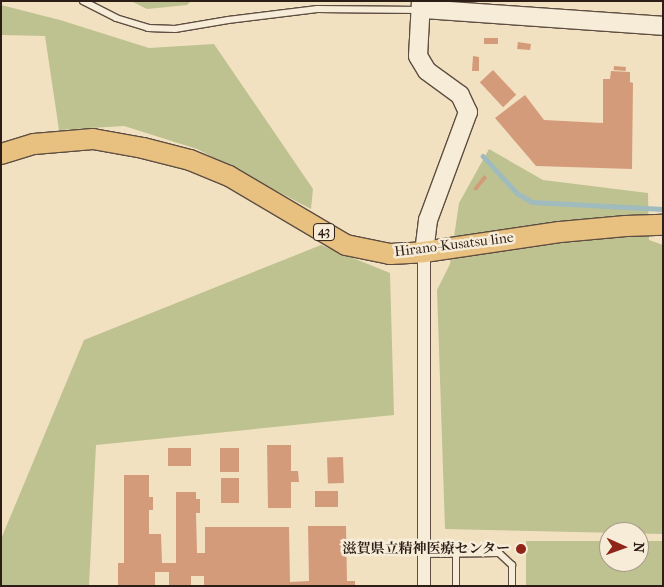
<!DOCTYPE html>
<meta charset="utf-8">
<style>
body{margin:0}
#map{position:relative;width:664px;height:587px;overflow:hidden;background:#f1e1c1;font-family:"IM FELL French Canon","Noto Serif JP",serif}
div>[style]{position:absolute}
.green>*{inset:0;background:#bec290}
.stream>*{height:4.5px;margin:-2.25px;padding:0 2.25px;transform-origin:2.25px;border-radius:2.25px;background:#9fbbbd}
.building>*{inset:0;background:#d49b7b;transform-origin:0 0}
.roads{filter:drop-shadow(1px 0 #5e4e42) drop-shadow(-1px 0 #5e4e42) drop-shadow(0 1px #5e4e42) drop-shadow(0 -1px #5e4e42)}
.lane>*{height:6px;margin:-3px;padding:0 3px;transform-origin:3px;border-radius:3px;background:#f6ecd7}
.street>*{height:12px;margin:-6px;padding:0 6px;transform-origin:6px;border-radius:6px;background:#f6ecd7}
.secondary>*{height:18px;margin:-9px;padding:0 9px;transform-origin:9px;border-radius:9px;background:#f6ecd7}
.primary>*{height:20px;margin:-10px;padding:0 10px;transform-origin:10px;border-radius:10px;background:#e8c080}
.dots>*{width:14px;height:14px;translate:-50% -50%;box-sizing:border-box;border:2px solid #f6ecd7;border-radius:50%}
span{translate:-50% -50%;white-space:nowrap;text-align:center;line-height:1.15;-webkit-text-stroke:5px #f6ecd7;paint-order:stroke}
.shield-label span{padding:1px 4px;background:#f6ecd7;border:1px solid;border-radius:4px;-webkit-text-stroke-width:0}
.shield-label{font-size:12px;color:#2d1d17;font-weight:700}
.street-label{font-size:14px;color:#2d1d17}
.poi-label{font-size:14px;color:#2d1d17;font-weight:700}
.right{translate:-100% -50%;text-align:right}
.frame{position:absolute;inset:0;border:2px solid #2d1d17;pointer-events:none}
.north{position:absolute;left:599px;top:522px;width:50px;height:50px;box-sizing:border-box;background:#f6ecd7;border:1px solid #a6998a;border-radius:50%;rotate:92deg;font-size:14px;font-weight:700;line-height:20px;text-align:center;color:#2d1d17}
.north::after{content:'';display:block;margin:auto;width:18px;height:22px;background:#8f2418;clip-path:polygon(50% 0,100% 100%,50% 72%,0 100%)}
</style>
<div id="map">
<div class="green">
<div style="clip-path:polygon(131px 1px,191px 1px,187px 5px,147px 9px)"></div>
<div style="clip-path:polygon(1px 5px,60px 20px,149px 48px,214px 44px,313px 189px,311px 209px,197px 149px,124px 126px,59px 130px,45px 36px,1px 35px)"></div>
<div style="clip-path:polygon(489px 149px,543px 180px,648px 193px,649px 240px,663px 245px,663px 534px,445px 529px,437px 290px,450px 264px,459px 203px)"></div>
<div style="clip-path:polygon(321px 245px,390px 273px,394px 415px,96px 445px,89px 586px,1px 586px,1px 539px,84px 340px)"></div>
<div style="clip-path:polygon(526px 541px,609px 541px,609px 562px,639px 562px,639px 541px,663px 541px,663px 586px,526px 586px)"></div>
</div>
<div class="stream">
<div style="left:483px;top:156px;width:50px;rotate:47.4deg"></div>
<div style="left:517px;top:193px;width:17px;rotate:31deg"></div>
<div style="left:532px;top:202px;width:131px;rotate:3.1deg"></div>
</div>
<div class="building">
<div style="left:484px;top:38px;width:14px;height:6px"></div>
<div style="clip-path:polygon(518px 42px,531px 44px,530px 50px,517px 49px)"></div>
<div style="clip-path:polygon(473px 56px,479px 57px,479px 71px,472px 71px)"></div>
<div style="left:614px;top:66px;width:12px;height:4px;rotate:5deg"></div>
<div style="left:493px;top:70px;width:34px;height:18px;rotate:47deg"></div>
<div style="clip-path:polygon(611px 71px,630px 72px,630px 82px,633px 83px,632px 169px,536px 166px,495px 118px,525px 95px,544px 120px,603px 123px,603px 79px,610px 79px)"></div>
<div style="clip-path:polygon(484px 175px,487px 178px,476px 191px,473px 189px)"></div>
<div style="clip-path:polygon(267px 445px,291px 445px,291px 471px,298px 471px,299px 482px,291px 482px,291px 508px,268px 508px)"></div>
<div style="left:168px;top:448px;width:23px;height:18px"></div>
<div style="left:220px;top:448px;width:19px;height:24px"></div>
<div style="left:343px;top:457px;width:26px;height:16px;rotate:88deg"></div>
<div style="clip-path:polygon(124px 475px,149px 475px,149px 497px,153px 497px,153px 510px,149px 510px,149px 534px,161px 534px,162px 563px,176px 563px,176px 492px,196px 492px,196px 499px,200px 499px,200px 513px,196px 513px,197px 553px,205px 553px,205px 527px,289px 527px,290px 582px,309px 581px,308px 526px,346px 526px,347px 581px,355px 581px,355px 586px,204px 586px,204px 576px,191px 576px,191px 586px,169px 586px,169px 572px,155px 572px,155px 586px,118px 586px,118px 563px,124px 563px)"></div>
<div style="left:221px;top:478px;width:18px;height:25px"></div>
<div style="left:315px;top:491px;width:23px;height:16px"></div>
</div>
<div class="roads">
<div class="lane">
<div style="left:83px;top:1px;width:37px;rotate:27deg"></div>
<div style="left:116px;top:18px;width:34px;rotate:17deg"></div>
<div style="left:148px;top:28px;width:27px;rotate:2deg"></div>
<div style="left:175px;top:29px;width:54px;rotate:-9.6deg"></div>
<div style="left:228px;top:20px;width:90px;rotate:-7deg"></div>
<div style="left:317px;top:9px;width:103px;rotate:0.6deg"></div>
<div style="left:424px;top:554px;width:75px;rotate:-0.8deg"></div>
<div style="left:499px;top:553px;width:18px;rotate:43deg"></div>
<div style="left:512px;top:565px;width:21px;rotate:90deg"></div>
<div style="left:456px;top:554px;width:32px;rotate:90deg"></div>
</div>
<div class="street">
<div style="left:424px;top:252px;width:334px;rotate:90deg"></div>
</div>
<div class="secondary">
<div style="left:421px;top:1px;width:55px;rotate:93.1deg"></div>
<div style="left:418px;top:56px;width:17px;rotate:59deg"></div>
<div style="left:427px;top:71px;width:41px;rotate:36deg"></div>
<div style="left:460px;top:95px;width:19px;rotate:65deg"></div>
<div style="left:468px;top:112px;width:115px;rotate:110.3deg"></div>
<div style="left:428px;top:220px;width:32px;rotate:97deg"></div>
<div style="left:422px;top:9px;width:242px;rotate:4deg"></div>
</div>
<div class="primary">
<div style="left:1px;top:154px;width:34px;rotate:-17deg"></div>
<div style="left:34px;top:144px;width:59px;rotate:-4.8deg"></div>
<div style="left:93px;top:139px;width:51px;rotate:10.2deg"></div>
<div style="left:143px;top:148px;width:49px;rotate:14.3deg"></div>
<div style="left:190px;top:160px;width:42px;rotate:22.3deg"></div>
<div style="left:229px;top:176px;width:136px;rotate:30.5deg"></div>
<div style="left:346px;top:245px;width:45px;rotate:11.6deg"></div>
<div style="left:390px;top:254px;width:34px;rotate:-3deg"></div>
<div style="left:424px;top:252px;width:137px;rotate:-8.4deg"></div>
<div style="left:560px;top:232px;width:66px;rotate:-5.2deg"></div>
<div style="left:626px;top:226px;width:37px;rotate:-2deg"></div>
</div>
</div>
<div class="dots">
<div style="left:521px;top:549px;background:#8f2418"></div>
</div>
<div class="shield-label">
<span style="left:324px;top:232px">43</span>
</div>
<div class="street-label">
<span style="left:454px;top:245px;rotate:-7deg">Hirano-Kusatsu line</span>
</div>
<div class="poi-label">
<span class="right" style="left:510px;top:549px">滋賀県立精神医療センター</span>
</div>
<div class="frame"></div>
<div class="north">N</div>
</div>
